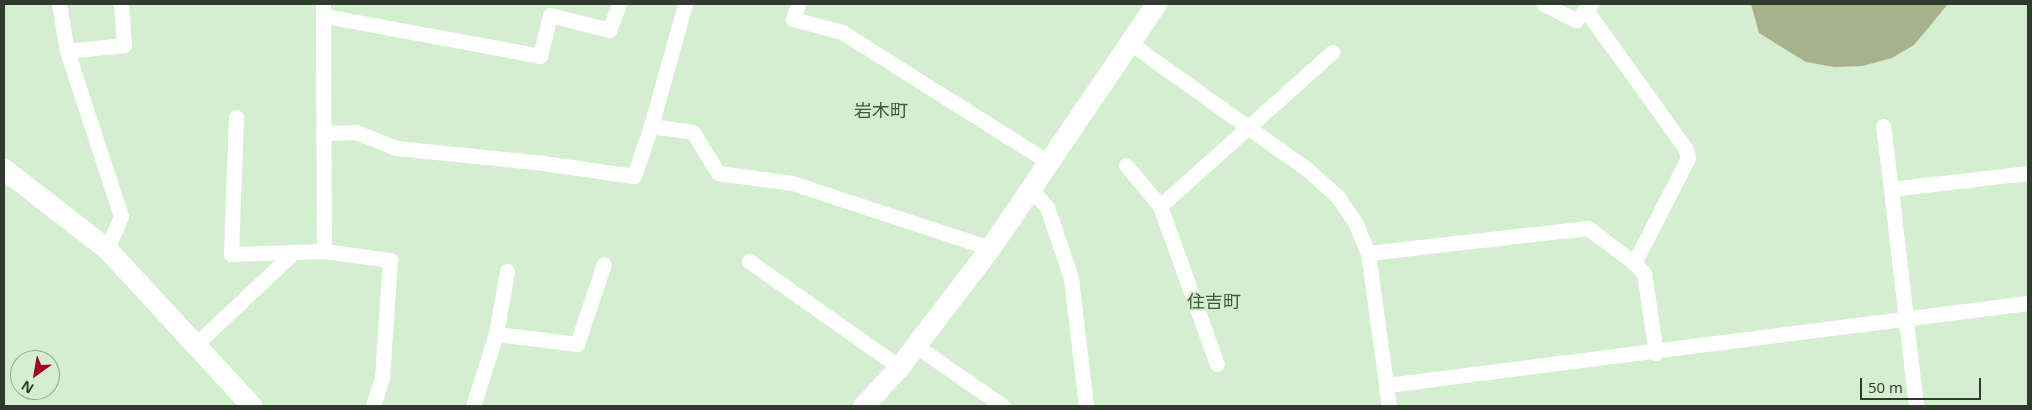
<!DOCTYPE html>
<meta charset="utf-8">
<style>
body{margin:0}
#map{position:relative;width:2032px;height:410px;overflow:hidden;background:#d4efcf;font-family:"Open Sans","Noto Sans JP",sans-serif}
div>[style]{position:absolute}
.building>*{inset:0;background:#a9b08c}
.street>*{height:15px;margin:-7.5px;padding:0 7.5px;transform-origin:7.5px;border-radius:7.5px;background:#fff}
.secondary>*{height:21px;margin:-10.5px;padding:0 10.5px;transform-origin:10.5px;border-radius:10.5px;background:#fff}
span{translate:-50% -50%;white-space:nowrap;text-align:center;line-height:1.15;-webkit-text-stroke:4px #d4efcf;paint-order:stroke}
.quarter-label{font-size:18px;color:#40563c}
.frame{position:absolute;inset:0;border:5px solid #303a2e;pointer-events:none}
.north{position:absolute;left:10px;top:350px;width:50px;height:50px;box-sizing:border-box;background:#d4efcf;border:1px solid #92a78f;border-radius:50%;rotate:212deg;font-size:14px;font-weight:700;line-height:20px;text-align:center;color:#303a2e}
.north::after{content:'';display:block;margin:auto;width:18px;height:22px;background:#a20229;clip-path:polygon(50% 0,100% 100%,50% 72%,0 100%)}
.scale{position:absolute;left:1860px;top:378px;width:121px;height:22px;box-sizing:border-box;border:2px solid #303a2e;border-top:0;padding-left:6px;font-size:15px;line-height:18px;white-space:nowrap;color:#303a2e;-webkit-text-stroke:4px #d4efcf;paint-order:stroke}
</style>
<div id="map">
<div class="building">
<div style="clip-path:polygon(1751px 4px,1948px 4px,1914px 45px,1892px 58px,1862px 66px,1835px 67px,1806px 62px,1759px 33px)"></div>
</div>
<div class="street">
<div style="left:59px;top:4px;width:48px;rotate:80.3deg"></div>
<div style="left:67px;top:51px;width:174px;rotate:71.9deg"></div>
<div style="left:121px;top:216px;width:36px;rotate:113deg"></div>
<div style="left:323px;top:4px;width:247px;rotate:89.8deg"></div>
<div style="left:798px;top:4px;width:16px;rotate:108deg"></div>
<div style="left:793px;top:19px;width:51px;rotate:14.9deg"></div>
<div style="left:842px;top:32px;width:246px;rotate:32.2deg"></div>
<div style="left:1544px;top:4px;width:36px;rotate:27deg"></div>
<div style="left:1576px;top:20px;width:22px;rotate:-47deg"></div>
<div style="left:1586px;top:10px;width:170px;rotate:54.3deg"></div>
<div style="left:1685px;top:148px;width:10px;rotate:73deg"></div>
<div style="left:1688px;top:158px;width:118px;rotate:117.2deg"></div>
<div style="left:1634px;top:263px;width:14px;rotate:45deg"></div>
<div style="left:1644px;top:273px;width:81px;rotate:81.5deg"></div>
<div style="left:325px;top:16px;width:219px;rotate:10.5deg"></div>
<div style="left:540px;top:56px;width:42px;rotate:-76.3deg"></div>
<div style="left:550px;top:15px;width:61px;rotate:14.3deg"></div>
<div style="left:609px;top:30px;width:28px;rotate:-69deg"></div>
<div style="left:1130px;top:43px;width:219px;rotate:35.5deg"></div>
<div style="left:1308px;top:170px;width:40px;rotate:42deg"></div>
<div style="left:1338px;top:197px;width:32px;rotate:56deg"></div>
<div style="left:1356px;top:224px;width:31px;rotate:68deg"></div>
<div style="left:1368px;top:253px;width:154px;rotate:82.2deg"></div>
<div style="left:67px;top:51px;width:57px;rotate:-6deg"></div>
<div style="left:124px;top:45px;width:41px;rotate:-94.2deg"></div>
<div style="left:236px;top:117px;width:137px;rotate:92.1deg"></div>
<div style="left:231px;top:254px;width:93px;rotate:-1.8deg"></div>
<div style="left:324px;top:251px;width:67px;rotate:7.8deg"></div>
<div style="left:390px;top:260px;width:118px;rotate:93.9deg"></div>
<div style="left:382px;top:378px;width:29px;rotate:108deg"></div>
<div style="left:651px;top:126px;width:127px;rotate:-74.4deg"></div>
<div style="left:1883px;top:126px;width:64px;rotate:82.8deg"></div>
<div style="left:325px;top:133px;width:31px;rotate:-2deg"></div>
<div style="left:356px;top:132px;width:43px;rotate:21.8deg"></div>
<div style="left:396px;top:148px;width:148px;rotate:5.8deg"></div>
<div style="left:543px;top:163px;width:92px;rotate:8.1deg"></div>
<div style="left:634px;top:176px;width:53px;rotate:-71.2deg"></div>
<div style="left:651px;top:126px;width:42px;rotate:8.1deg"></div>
<div style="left:693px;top:132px;width:48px;rotate:58.6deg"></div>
<div style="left:718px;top:173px;width:75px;rotate:7.7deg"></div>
<div style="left:792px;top:183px;width:208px;rotate:18.2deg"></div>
<div style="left:1126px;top:165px;width:53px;rotate:50.3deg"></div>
<div style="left:1160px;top:206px;width:168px;rotate:70.2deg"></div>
<div style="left:1032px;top:190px;width:23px;rotate:49deg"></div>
<div style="left:1047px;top:207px;width:75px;rotate:71.3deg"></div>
<div style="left:1071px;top:278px;width:129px;rotate:83.3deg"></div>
<div style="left:1160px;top:206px;width:231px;rotate:-41.8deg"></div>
<div style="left:1368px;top:253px;width:221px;rotate:-6.5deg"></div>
<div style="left:1588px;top:228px;width:58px;rotate:37.3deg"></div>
<div style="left:749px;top:261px;width:184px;rotate:35.2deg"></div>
<div style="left:496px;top:334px;width:82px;rotate:7deg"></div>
<div style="left:577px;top:344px;width:84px;rotate:-71.4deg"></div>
<div style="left:195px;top:345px;width:136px;rotate:-43.2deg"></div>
<div style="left:916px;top:346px;width:106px;rotate:34.6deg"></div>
<div style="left:1387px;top:385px;width:646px;rotate:-7.29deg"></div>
<div style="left:473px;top:406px;width:76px;rotate:-72.3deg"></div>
<div style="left:496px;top:334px;width:64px;rotate:-80.1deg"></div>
<div style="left:1916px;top:406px;width:218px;rotate:-96.6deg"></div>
<div style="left:1891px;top:189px;width:138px;rotate:-6.7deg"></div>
</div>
<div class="secondary">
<div style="left:4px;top:169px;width:130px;rotate:37.8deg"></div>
<div style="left:107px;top:249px;width:214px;rotate:47.3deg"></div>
<div style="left:863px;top:406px;width:53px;rotate:-47.3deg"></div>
<div style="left:899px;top:367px;width:150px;rotate:-52.6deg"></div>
<div style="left:990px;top:248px;width:295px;rotate:-55.8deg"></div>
</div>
<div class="quarter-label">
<span style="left:881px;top:110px">岩木町</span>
<span style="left:1214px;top:301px">住吉町</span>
</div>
<div class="frame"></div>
<div class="north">N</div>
<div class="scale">50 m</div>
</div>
